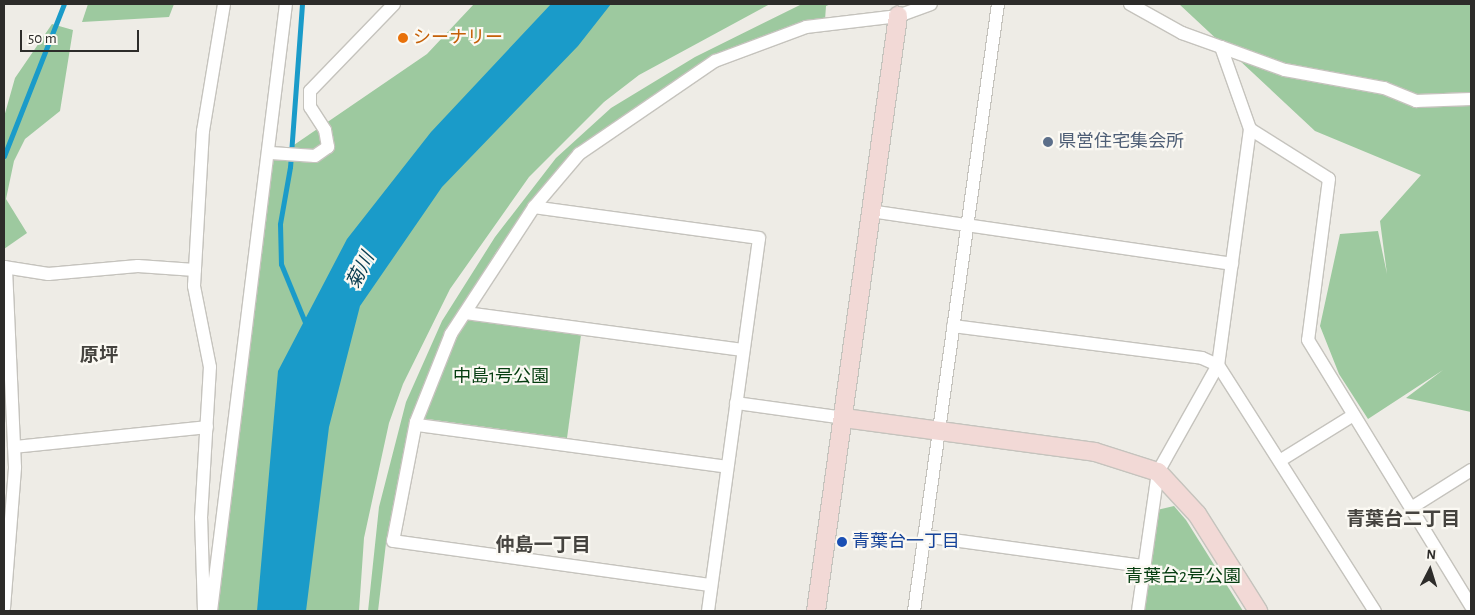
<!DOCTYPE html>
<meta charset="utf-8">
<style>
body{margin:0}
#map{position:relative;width:1475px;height:615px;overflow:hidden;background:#eeece6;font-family:"Alegreya Sans","Noto Sans JP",sans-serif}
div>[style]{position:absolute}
.green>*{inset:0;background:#9dc99f}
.water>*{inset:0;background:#1a9bc9}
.stream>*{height:5px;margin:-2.5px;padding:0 2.5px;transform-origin:2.5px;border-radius:2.5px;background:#1a9bc9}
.roads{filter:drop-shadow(1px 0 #c5c3bd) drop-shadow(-1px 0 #c5c3bd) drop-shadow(0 1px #c5c3bd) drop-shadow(0 -1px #c5c3bd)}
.street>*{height:12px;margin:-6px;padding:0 6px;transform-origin:6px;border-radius:6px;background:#fff}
.secondary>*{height:18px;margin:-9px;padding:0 9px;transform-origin:9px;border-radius:9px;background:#f2d9d6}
.dots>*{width:14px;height:14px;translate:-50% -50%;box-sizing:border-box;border:2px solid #fbf9f3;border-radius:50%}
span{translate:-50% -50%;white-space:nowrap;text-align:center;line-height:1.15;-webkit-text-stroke:4.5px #fbf9f3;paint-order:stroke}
.food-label{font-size:18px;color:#c56008}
.left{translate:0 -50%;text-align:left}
.service-label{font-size:18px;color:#4e5e75}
.park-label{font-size:18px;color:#053d10}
.transit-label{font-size:18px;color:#164399}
.water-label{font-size:19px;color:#083c4f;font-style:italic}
.neighbourhood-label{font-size:19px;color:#45433f;font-weight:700}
.frame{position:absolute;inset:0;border:5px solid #2d2c2a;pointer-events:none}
.north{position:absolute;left:1405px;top:545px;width:50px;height:50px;-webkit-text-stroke:4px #fbf9f3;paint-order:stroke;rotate:5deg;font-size:14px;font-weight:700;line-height:20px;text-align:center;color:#2d2c2a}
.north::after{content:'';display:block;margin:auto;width:18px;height:22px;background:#2d2c2a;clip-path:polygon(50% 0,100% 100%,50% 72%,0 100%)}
.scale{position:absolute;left:20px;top:30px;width:119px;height:22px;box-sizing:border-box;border:2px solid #2d2c2a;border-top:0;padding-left:6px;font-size:15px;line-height:18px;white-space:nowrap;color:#2d2c2a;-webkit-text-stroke:4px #fbf9f3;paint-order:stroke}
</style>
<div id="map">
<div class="green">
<div style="clip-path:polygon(88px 4px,174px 4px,169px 17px,82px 22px)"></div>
<div style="clip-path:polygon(474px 4px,770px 4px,639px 75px,604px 102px,529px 177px,450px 289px,403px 384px,389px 423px,364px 538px,359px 611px,212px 611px,269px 162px,427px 54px)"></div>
<div style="clip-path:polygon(802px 4px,831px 4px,826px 6px,825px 20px,787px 27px,708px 61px,576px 153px,532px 202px,496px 252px,450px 330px,406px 444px,386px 543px,378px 611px,368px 611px,379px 507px,406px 402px,442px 321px,495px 237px,556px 158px,611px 108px,695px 57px)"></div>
<div style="clip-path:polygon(1179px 4px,1471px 4px,1471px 412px,1406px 398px,1443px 370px,1368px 419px,1339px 374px,1320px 326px,1340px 234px,1378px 231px,1387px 274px,1380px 221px,1421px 175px,1315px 131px)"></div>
<div style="clip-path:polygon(52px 24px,73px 30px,60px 111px,25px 139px,14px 161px,6px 199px,27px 233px,4px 249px,4px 117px,15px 78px)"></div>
<div style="clip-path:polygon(463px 319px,581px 335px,567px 438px,420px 418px)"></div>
<div style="clip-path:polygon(1174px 506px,1186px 520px,1243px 611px,1143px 611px,1157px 510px)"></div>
</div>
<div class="water">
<div style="clip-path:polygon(551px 4px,611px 4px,578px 46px,442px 187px,360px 306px,329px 427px,306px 611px,257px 611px,278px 371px,347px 239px,431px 132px)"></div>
</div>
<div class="stream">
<div style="left:302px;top:4px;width:163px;rotate:94.2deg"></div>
<div style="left:290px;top:167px;width:58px;rotate:100deg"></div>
<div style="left:280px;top:224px;width:40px;rotate:88.6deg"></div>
<div style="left:281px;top:264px;width:68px;rotate:67.6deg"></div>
<div style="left:4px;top:156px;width:163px;rotate:-68.5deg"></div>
</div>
<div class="roads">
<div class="street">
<div style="left:1130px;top:4px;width:60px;rotate:29.1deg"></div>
<div style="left:1182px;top:33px;width:41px;rotate:19.7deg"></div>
<div style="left:1221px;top:47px;width:87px;rotate:70.5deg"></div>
<div style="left:1250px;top:129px;width:238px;rotate:97.7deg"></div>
<div style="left:1218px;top:365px;width:123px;rotate:119.3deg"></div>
<div style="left:1158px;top:472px;width:140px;rotate:98.2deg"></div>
<div style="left:1221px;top:47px;width:68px;rotate:19.8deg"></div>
<div style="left:1285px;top:70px;width:101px;rotate:10.3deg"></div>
<div style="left:1384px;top:88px;width:35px;rotate:22deg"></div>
<div style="left:1416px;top:101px;width:55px;rotate:-2.1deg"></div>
<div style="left:1250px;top:129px;width:93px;rotate:32.3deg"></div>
<div style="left:1329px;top:179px;width:162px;rotate:97.4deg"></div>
<div style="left:1308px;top:340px;width:312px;rotate:58.5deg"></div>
<div style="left:271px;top:153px;width:44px;rotate:3.9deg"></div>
<div style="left:315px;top:156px;width:16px;rotate:-35deg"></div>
<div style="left:328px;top:147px;width:17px;rotate:-100deg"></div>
<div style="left:325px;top:130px;width:27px;rotate:-123deg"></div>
<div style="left:310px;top:107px;width:16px;rotate:-90deg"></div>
<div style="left:310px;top:91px;width:121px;rotate:-46deg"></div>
<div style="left:534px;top:207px;width:70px;rotate:-49.7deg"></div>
<div style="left:579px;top:154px;width:165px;rotate:-34.4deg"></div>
<div style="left:715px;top:61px;width:97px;rotate:-20.5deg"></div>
<div style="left:806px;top:27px;width:93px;rotate:-6.8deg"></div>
<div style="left:898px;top:16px;width:35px;rotate:-20deg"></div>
<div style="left:870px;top:211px;width:366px;rotate:8.3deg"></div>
<div style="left:4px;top:267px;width:45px;rotate:9deg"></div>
<div style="left:48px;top:274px;width:90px;rotate:-5.1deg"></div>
<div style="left:138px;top:266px;width:57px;rotate:4deg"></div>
<div style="left:466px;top:313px;width:279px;rotate:7.6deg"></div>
<div style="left:953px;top:326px;width:251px;rotate:7.3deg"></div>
<div style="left:1202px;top:358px;width:17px;rotate:24deg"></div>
<div style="left:1218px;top:365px;width:292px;rotate:57.5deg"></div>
<div style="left:736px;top:403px;width:109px;rotate:7.9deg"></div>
<div style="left:418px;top:425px;width:312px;rotate:7.7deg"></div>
<div style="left:14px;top:447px;width:194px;rotate:-5.9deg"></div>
<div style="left:1281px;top:460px;width:84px;rotate:-31.8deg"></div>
<div style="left:1411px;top:508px;width:71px;rotate:-32.3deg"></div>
<div style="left:924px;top:536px;width:222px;rotate:7.8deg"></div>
<div style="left:4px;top:608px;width:141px;rotate:-85.5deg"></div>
<div style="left:15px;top:467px;width:200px;rotate:-92.6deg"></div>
<div style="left:204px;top:611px;width:93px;rotate:-91.8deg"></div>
<div style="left:201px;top:518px;width:151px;rotate:-86.6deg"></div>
<div style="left:210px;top:367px;width:83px;rotate:-101.2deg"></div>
<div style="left:194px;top:286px;width:155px;rotate:-86.7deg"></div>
<div style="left:203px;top:131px;width:129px;rotate:-80.6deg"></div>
<div style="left:211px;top:611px;width:612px;rotate:-82.96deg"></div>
<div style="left:708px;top:611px;width:376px;rotate:-82.2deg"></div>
<div style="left:759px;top:238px;width:227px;rotate:-172.2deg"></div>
<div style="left:534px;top:207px;width:152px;rotate:123.2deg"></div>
<div style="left:451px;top:334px;width:95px;rotate:111.7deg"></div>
<div style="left:416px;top:422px;width:121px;rotate:100.9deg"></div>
<div style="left:393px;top:541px;width:321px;rotate:7.9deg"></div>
<div style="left:914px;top:611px;width:613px;rotate:-82.12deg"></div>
</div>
<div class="secondary">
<div style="left:844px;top:418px;width:253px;rotate:7.7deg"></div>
<div style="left:1095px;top:452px;width:66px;rotate:17.6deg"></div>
<div style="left:1158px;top:472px;width:57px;rotate:47.1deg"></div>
<div style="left:1197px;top:514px;width:115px;rotate:57.8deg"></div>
<div style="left:816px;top:611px;width:601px;rotate:-82.15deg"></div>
</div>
</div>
<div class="dots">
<div style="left:403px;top:38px;background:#e8710a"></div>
<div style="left:1048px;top:142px;background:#5c6f8a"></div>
<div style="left:842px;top:542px;background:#1a4fb4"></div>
</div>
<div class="food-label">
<span class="left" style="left:413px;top:38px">シーナリー</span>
</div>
<div class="service-label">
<span class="left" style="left:1058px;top:142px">県営住宅集会所</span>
</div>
<div class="park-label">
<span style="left:501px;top:377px">中島1号公園</span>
<span style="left:1183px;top:577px">青葉台2号公園</span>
</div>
<div class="transit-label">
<span class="left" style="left:852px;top:542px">青葉台一丁目</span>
</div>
<div class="water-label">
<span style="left:361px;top:271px;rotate:-63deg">菊川</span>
</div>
<div class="neighbourhood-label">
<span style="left:99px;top:356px">原坪</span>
<span style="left:1403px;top:520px">青葉台二丁目</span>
<span style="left:543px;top:546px">仲島一丁目</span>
</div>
<div class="frame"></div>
<div class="north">N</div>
<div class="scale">50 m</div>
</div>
